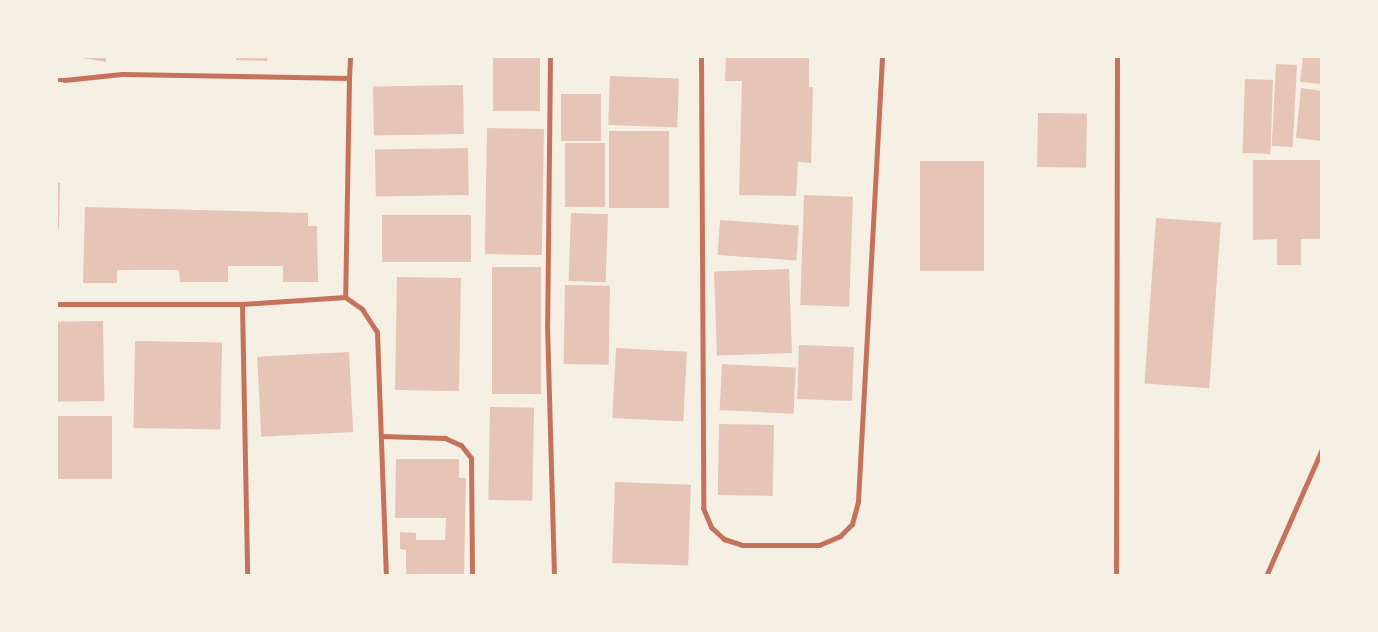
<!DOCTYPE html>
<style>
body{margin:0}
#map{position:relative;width:1378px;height:632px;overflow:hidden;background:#f6efe4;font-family:"DejaVu Sans",sans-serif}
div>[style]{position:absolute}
.building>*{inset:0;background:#e6c5b7;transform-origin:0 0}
.service>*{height:4px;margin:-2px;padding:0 2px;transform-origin:2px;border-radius:2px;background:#c5725c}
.minor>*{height:5px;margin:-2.5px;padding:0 2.5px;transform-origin:2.5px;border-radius:2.5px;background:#c5725c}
span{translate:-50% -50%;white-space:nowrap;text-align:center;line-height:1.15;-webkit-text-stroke:5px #f6efe4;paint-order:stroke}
.frame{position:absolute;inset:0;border:58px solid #f6efe4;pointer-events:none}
</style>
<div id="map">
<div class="building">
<div style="clip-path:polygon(71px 56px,106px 56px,106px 62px)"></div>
<div style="clip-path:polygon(236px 56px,267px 56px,267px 61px,236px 60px)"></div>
<div style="left:493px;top:56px;width:47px;height:55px"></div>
<div style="clip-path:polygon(726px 56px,809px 56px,809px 87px,813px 87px,811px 163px,798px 162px,796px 196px,739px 195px,742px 81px,725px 81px)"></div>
<div style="clip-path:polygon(1303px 56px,1322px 56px,1322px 84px,1300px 82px)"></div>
<div style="left:1276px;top:64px;width:21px;height:82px;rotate:3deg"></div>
<div style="left:610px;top:76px;width:69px;height:49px;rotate:2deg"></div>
<div style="left:1245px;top:79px;width:28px;height:74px;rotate:2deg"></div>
<div style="left:463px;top:85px;width:49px;height:90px;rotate:89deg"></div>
<div style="clip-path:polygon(1301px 88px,1322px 91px,1322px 141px,1296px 138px)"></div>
<div style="left:561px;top:94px;width:40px;height:47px"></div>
<div style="left:1038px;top:113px;width:49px;height:54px;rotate:1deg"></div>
<div style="left:487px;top:128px;width:57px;height:126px;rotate:1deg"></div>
<div style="left:609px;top:131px;width:60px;height:77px"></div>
<div style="left:565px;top:143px;width:40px;height:64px"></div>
<div style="left:468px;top:148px;width:47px;height:93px;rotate:89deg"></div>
<div style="clip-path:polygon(1253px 160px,1322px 160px,1322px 239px,1301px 239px,1301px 265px,1277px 265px,1277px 239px,1253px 240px)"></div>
<div style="left:920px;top:161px;width:64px;height:110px"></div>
<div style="clip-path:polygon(56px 183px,60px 183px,59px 229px,56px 229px)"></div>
<div style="left:804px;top:195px;width:49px;height:110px;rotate:2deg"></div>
<div style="clip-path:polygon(85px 207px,308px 213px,308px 226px,317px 226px,318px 282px,283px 282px,283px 266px,228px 266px,228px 282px,180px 282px,179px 270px,117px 270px,117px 283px,83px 283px)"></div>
<div style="left:571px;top:213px;width:37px;height:68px;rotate:2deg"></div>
<div style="left:382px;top:215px;width:89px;height:47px"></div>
<div style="left:1156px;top:218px;width:65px;height:166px;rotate:4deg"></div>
<div style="left:720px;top:220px;width:79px;height:35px;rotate:4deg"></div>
<div style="left:492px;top:267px;width:49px;height:127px"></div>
<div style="left:789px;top:269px;width:84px;height:75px;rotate:88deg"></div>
<div style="left:397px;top:277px;width:64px;height:113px;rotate:1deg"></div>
<div style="left:565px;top:285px;width:45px;height:79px;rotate:1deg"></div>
<div style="left:103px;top:321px;width:80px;height:47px;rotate:89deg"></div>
<div style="left:135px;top:341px;width:87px;height:87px;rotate:1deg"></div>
<div style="left:799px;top:345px;width:55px;height:54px;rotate:2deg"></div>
<div style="left:616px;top:348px;width:71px;height:70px;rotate:3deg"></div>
<div style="left:349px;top:352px;width:80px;height:92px;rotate:87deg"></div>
<div style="left:722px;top:364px;width:74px;height:46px;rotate:3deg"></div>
<div style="left:490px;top:407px;width:44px;height:93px;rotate:1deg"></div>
<div style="left:56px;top:416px;width:56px;height:63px"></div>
<div style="left:719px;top:424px;width:55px;height:71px;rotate:1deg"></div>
<div style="clip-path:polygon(396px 459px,459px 459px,459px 478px,466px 478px,464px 576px,406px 576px,406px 550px,400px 549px,400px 532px,416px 533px,416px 540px,445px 540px,446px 518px,395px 518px)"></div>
<div style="left:615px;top:482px;width:76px;height:81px;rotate:2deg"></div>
</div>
<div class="service">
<div style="left:56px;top:80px;width:8px"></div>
</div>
<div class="minor">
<div style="left:550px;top:56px;width:268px;rotate:90.6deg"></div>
<div style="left:547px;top:324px;width:252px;rotate:88.4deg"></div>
<div style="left:701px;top:56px;width:452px;rotate:89.7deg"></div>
<div style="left:703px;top:508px;width:21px;rotate:67deg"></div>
<div style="left:711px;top:527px;width:18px;rotate:43deg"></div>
<div style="left:724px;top:539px;width:19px;rotate:18deg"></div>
<div style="left:742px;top:545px;width:77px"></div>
<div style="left:819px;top:545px;width:23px;rotate:-23deg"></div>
<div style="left:840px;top:536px;width:17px;rotate:-45deg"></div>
<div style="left:852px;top:524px;width:24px;rotate:-75deg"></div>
<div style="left:858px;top:501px;width:446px;rotate:-86.9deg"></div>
<div style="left:349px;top:78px;width:219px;rotate:91deg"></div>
<div style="left:345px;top:297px;width:21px;rotate:35deg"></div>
<div style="left:362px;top:309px;width:27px;rotate:57deg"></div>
<div style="left:377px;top:332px;width:244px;rotate:87.9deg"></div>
<div style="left:64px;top:80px;width:58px;rotate:-5.9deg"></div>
<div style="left:122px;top:74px;width:227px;rotate:1deg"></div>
<div style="left:349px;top:78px;width:22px;rotate:-87deg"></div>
<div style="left:56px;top:304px;width:186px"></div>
<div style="left:242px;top:304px;width:103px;rotate:-3.9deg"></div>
<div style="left:242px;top:304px;width:272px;rotate:88.9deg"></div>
<div style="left:382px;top:436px;width:63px;rotate:1.8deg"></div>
<div style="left:445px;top:438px;width:17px;rotate:24deg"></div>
<div style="left:461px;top:445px;width:16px;rotate:52deg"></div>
<div style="left:471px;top:458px;width:118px;rotate:89.5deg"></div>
<div style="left:1116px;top:576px;width:520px;rotate:-89.89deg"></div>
<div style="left:1266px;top:576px;width:139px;rotate:-66.2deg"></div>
</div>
<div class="frame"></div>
</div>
